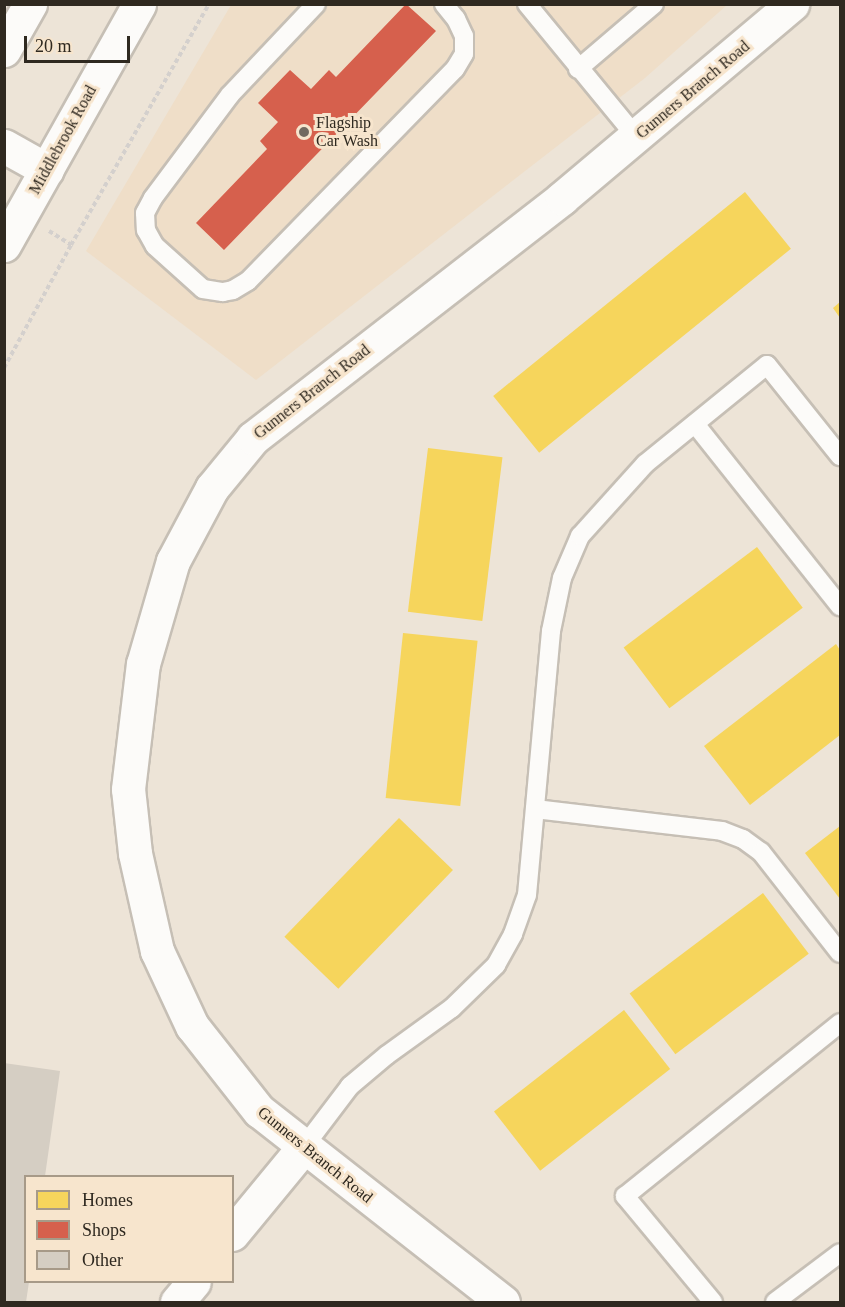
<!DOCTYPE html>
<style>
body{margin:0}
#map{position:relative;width:845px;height:1307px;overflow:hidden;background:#ede4d7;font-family:Georgia,serif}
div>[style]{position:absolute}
.built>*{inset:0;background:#efdec8}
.homes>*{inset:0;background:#f6d55c;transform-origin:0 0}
.shops>*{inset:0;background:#d6604d}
.building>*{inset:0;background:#d5cec3}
.path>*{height:4px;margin-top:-2px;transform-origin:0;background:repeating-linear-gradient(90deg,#d4d0cd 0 4.5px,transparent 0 7.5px)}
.roads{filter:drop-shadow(2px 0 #c6bfb5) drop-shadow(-2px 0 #c6bfb5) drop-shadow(0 2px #c6bfb5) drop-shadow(0 -2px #c6bfb5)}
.service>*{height:18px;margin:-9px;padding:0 9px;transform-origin:9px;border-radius:9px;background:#fcfbf9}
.minor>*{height:33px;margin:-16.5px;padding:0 16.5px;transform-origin:16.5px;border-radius:16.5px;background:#fcfbf9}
.tertiary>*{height:33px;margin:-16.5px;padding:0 16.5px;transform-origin:16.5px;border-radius:16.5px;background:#fcfbf9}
.primary>*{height:33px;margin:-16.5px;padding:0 16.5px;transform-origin:16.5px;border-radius:16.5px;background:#fcfbf9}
.dots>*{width:16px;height:16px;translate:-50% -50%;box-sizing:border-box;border:3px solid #f7e5cd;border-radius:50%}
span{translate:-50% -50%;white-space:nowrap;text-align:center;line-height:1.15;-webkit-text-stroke:6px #f7e5cd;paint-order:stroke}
.street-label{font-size:16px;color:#2f2920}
.poi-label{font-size:16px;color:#2f2920}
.left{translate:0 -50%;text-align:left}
.frame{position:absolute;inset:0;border:6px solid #2f2920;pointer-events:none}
.legend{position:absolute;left:24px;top:1175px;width:210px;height:108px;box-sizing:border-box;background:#f7e5cd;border:2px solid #a79a88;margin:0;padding:8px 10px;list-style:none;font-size:18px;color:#2f2920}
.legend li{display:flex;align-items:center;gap:12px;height:30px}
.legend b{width:30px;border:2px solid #a79a88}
.scale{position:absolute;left:24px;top:36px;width:106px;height:27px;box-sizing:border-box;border:3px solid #2f2920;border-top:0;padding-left:8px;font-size:18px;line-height:21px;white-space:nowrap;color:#2f2920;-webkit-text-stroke:4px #f7e5cd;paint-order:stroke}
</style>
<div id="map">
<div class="built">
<div style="clip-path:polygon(231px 5px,727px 5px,645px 78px,256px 380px,86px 251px)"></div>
</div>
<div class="homes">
<div style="left:745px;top:192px;width:73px;height:324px;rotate:51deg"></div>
<div style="clip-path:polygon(840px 302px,840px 318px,833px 308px)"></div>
<div style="left:428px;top:448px;width:75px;height:165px;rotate:7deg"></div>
<div style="left:757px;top:547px;width:76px;height:167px;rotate:53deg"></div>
<div style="left:403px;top:633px;width:75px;height:166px;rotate:6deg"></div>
<div style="clip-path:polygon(836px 644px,840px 650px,840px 735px,750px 805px,704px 746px)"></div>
<div style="left:399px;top:818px;width:75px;height:165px;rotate:44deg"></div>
<div style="clip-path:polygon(840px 826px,840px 899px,805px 853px)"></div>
<div style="left:763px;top:893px;width:76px;height:167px;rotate:53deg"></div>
<div style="left:624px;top:1010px;width:75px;height:165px;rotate:52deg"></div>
</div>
<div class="shops">
<div style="clip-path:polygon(406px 4px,436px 31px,224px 250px,196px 223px,267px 149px,260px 141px,278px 122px,258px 103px,290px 70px,311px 89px,329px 70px,336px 77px)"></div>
</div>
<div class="building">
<div style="clip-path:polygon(4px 1063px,60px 1071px,45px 1176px,26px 1176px,26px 1282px,29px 1282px,26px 1302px,4px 1302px)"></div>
</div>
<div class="path">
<div style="left:49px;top:231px;width:26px;rotate:32deg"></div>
<div style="left:4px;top:368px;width:140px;rotate:-61.4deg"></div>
<div style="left:71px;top:245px;width:278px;rotate:-60.2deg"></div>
</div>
<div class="roads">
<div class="service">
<div style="left:316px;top:4px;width:125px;rotate:133.4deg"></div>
<div style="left:230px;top:95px;width:129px;rotate:126.8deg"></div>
<div style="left:153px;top:198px;width:17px;rotate:118deg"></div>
<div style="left:145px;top:213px;width:17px;rotate:87deg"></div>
<div style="left:146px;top:230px;width:18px;rotate:61deg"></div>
<div style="left:155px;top:246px;width:64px;rotate:41.9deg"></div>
<div style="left:203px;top:289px;width:20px;rotate:9deg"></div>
<div style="left:223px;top:292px;width:10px;rotate:-11deg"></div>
<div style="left:233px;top:290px;width:17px;rotate:-31deg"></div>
<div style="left:248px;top:281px;width:296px;rotate:-45.7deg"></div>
<div style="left:455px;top:69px;width:17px;rotate:-59deg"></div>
<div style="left:464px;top:54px;width:18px;rotate:-90deg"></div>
<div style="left:464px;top:36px;width:19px;rotate:-115deg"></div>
<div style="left:456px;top:19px;width:19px;rotate:-129deg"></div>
<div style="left:527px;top:4px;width:173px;rotate:50.6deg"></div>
<div style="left:578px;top:69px;width:100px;rotate:-40.5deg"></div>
<div style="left:695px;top:424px;width:233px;rotate:51.5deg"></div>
<div style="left:535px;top:809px;width:188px;rotate:6.7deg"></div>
<div style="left:722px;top:831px;width:22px;rotate:21deg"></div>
<div style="left:743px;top:839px;width:22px;rotate:36deg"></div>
<div style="left:761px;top:852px;width:128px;rotate:52deg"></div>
<div style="left:303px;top:1148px;width:78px;rotate:-52.8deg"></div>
<div style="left:350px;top:1086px;width:48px;rotate:-40deg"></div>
<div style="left:387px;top:1055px;width:80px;rotate:-35.9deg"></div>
<div style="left:452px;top:1008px;width:62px;rotate:-44.3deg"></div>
<div style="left:496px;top:965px;width:35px;rotate:-61deg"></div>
<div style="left:513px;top:934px;width:41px;rotate:-70.3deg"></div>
<div style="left:527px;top:895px;width:265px;rotate:-84.8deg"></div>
<div style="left:551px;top:631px;width:54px;rotate:-78.3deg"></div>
<div style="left:562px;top:578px;width:46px;rotate:-66.8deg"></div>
<div style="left:580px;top:536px;width:97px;rotate:-47.9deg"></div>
<div style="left:645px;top:464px;width:157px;rotate:-39.1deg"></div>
<div style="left:767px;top:365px;width:117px;rotate:51.3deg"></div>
<div style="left:713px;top:1302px;width:138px;rotate:-129.7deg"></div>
<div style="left:625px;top:1196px;width:276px;rotate:-38.8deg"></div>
<div style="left:775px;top:1302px;width:81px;rotate:-37deg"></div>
</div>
<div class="minor">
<div style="left:232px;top:1234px;width:112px;rotate:-50.5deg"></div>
<div style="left:177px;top:1302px;width:26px;rotate:-50deg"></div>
<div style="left:503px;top:1302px;width:310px;rotate:-141.9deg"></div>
<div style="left:259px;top:1111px;width:108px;rotate:-128.2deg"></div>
<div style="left:192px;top:1026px;width:83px;rotate:-115deg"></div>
<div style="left:157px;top:951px;width:100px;rotate:-102.7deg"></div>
<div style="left:135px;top:853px;width:64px;rotate:-96.2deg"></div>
<div style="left:128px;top:789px;width:126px;rotate:-83.2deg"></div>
<div style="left:143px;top:664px;width:107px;rotate:-73.8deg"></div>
<div style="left:173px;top:561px;width:83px;rotate:-61.9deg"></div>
<div style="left:212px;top:488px;width:65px;rotate:-50.6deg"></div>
<div style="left:253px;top:438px;width:391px;rotate:-37.8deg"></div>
<div style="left:562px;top:198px;width:301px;rotate:-40.1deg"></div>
</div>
<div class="tertiary">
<div style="left:4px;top:146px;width:49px;rotate:29.2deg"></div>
</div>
<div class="primary">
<div style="left:4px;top:50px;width:53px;rotate:-60.5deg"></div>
<div style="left:4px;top:245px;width:276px;rotate:-60.7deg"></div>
</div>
</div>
<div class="dots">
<div style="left:304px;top:132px;background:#726a60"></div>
</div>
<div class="street-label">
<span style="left:693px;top:90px;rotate:-40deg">Gunners Branch Road</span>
<span style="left:63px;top:140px;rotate:-61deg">Middlebrook Road</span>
<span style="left:312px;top:392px;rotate:-38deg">Gunners Branch Road</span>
<span style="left:315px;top:1155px;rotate:39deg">Gunners Branch Road</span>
</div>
<div class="poi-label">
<span class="left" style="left:316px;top:132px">Flagship<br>Car Wash</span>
</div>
<div class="frame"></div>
<ul class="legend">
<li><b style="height:16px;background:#f6d55c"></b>Homes</li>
<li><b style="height:16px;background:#d6604d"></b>Shops</li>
<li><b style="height:16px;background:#d5cec3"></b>Other</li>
</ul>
<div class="scale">20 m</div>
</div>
